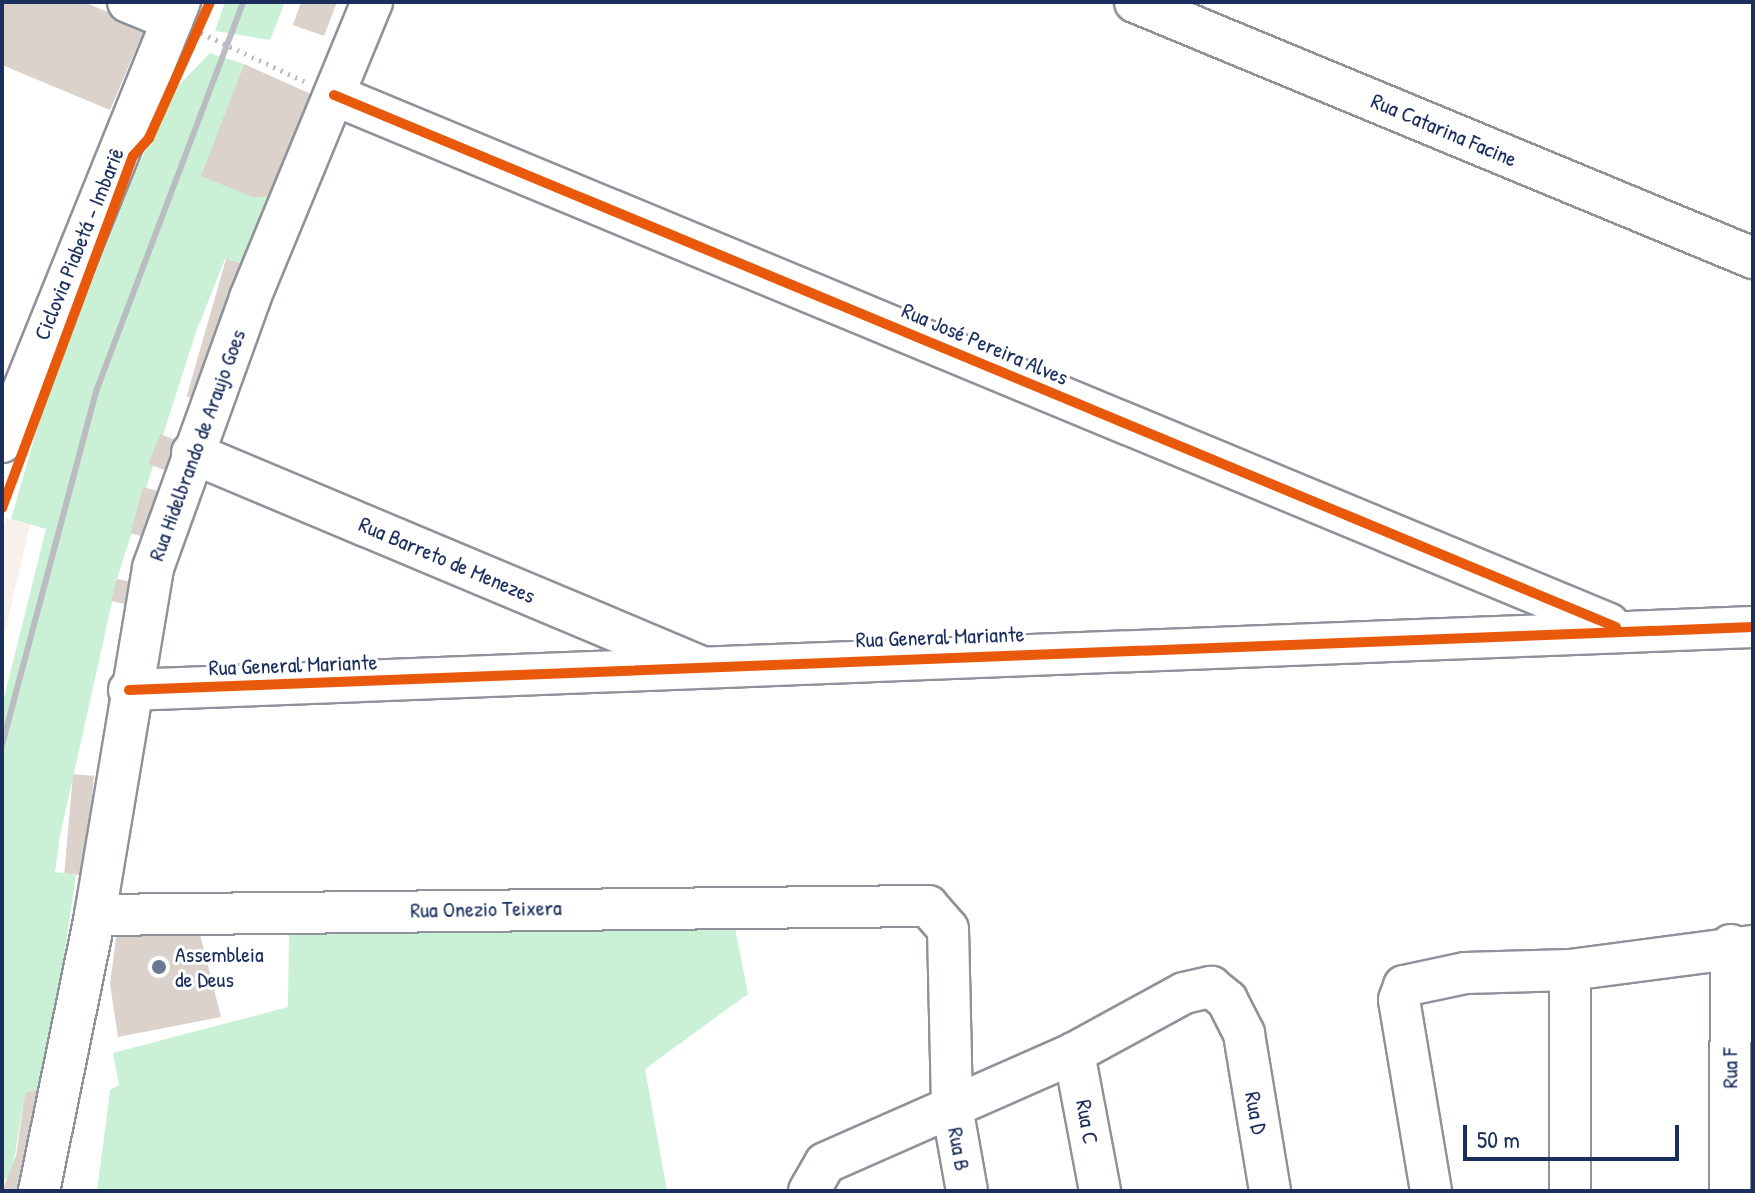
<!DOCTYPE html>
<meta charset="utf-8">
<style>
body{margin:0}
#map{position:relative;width:1755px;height:1193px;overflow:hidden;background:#fff;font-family:"Patrick Hand",sans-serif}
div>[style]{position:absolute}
.built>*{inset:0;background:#f8f1eb}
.green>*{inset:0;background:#caf1d6}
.building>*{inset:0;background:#dad2cb;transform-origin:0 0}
.path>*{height:5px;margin-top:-2.5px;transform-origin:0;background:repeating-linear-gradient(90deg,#b9bcc1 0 2px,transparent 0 8px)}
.roads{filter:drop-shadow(2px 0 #8e929a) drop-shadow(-2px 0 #8e929a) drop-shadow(0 2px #8e929a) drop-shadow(0 -2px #8e929a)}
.minor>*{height:40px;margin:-20px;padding:0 20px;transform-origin:20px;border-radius:20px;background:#fff}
.rail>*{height:6px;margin:-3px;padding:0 3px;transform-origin:3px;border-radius:3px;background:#b9bcc1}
.cycleway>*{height:10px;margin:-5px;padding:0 5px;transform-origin:5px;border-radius:5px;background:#e8590c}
.dots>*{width:22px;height:22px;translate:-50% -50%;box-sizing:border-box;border:4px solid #fff;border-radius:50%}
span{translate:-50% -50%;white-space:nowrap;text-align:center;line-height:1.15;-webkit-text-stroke:6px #fff;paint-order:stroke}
.street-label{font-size:22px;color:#1b2f5e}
.poi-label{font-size:22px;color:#1b2f5e}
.left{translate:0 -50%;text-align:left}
.frame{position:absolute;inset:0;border:4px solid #1b2f5e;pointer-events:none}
.scale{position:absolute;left:1463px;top:1125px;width:216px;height:36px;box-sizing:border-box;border:4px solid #1b2f5e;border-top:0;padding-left:10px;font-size:24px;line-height:28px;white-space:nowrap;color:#1b2f5e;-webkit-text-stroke:6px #fff;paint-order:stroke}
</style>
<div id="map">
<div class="built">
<div style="clip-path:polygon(6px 518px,30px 525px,4px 636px,2px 533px)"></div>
</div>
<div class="green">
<div style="clip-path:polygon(225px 2px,285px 2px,270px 40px,215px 31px)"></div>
<div style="clip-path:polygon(210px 53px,244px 64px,202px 176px,272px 197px,244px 264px,225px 259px,196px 332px,117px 579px,60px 836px,55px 872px,76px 875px,45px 1087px,25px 1093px,12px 1173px,2px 1183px,2px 706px,46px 529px,11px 519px,48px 391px,138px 166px,177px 87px)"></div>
<div style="clip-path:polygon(734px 923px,748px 994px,645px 1069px,667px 1191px,97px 1191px,110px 1090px,119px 1085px,113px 1053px,288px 1007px,289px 930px)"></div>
</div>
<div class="building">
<div style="clip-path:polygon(2px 2px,84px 2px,145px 28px,110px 110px,2px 65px)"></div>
<div style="clip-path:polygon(301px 2px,337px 2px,324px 36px,293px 25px)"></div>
<div style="clip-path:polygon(244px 64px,311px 94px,272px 197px,252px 197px,201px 176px)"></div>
<div style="left:226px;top:259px;width:19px;height:143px;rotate:16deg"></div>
<div style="left:160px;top:434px;width:17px;height:32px;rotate:21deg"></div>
<div style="left:143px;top:487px;width:16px;height:48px;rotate:15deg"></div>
<div style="clip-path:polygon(117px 579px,132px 582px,125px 604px,111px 601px)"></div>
<div style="left:73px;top:774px;width:21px;height:100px;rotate:5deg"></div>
<div style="clip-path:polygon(118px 923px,198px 926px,221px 1017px,118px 1037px,110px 984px)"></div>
<div style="clip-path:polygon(45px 1087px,23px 1191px,2px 1191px,16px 1156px,25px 1093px)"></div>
</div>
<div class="path">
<div style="left:201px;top:33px;width:114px;rotate:25deg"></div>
</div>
<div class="roads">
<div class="minor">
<div style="left:128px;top:2px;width:48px;rotate:22.2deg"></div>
<div style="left:1135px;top:2px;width:669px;rotate:22.5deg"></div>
<div style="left:334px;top:95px;width:1380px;rotate:22.53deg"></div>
<div style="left:2px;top:442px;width:475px;rotate:-68deg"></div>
<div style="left:192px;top:453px;width:548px;rotate:22.77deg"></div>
<div style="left:129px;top:690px;width:1625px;rotate:-2.22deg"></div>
<div style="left:95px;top:915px;width:833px;rotate:-0.62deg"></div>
<div style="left:928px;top:906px;width:30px;rotate:49deg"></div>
<div style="left:948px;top:929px;width:178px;rotate:88.7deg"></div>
<div style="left:952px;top:1107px;width:85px;rotate:79.9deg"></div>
<div style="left:1074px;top:1053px;width:140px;rotate:79.3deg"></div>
<div style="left:39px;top:1191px;width:282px;rotate:-78.5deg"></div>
<div style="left:95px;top:915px;width:352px;rotate:-80.5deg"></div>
<div style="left:153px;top:568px;width:287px;rotate:-70.2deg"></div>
<div style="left:250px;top:298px;width:320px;rotate:-67.6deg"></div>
<div style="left:809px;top:1191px;width:32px;rotate:-60deg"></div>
<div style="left:825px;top:1163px;width:272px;rotate:-23.8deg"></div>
<div style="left:1074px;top:1053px;width:125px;rotate:-28.6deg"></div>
<div style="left:1184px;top:993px;width:28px;rotate:-13deg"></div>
<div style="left:1211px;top:987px;width:21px;rotate:39deg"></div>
<div style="left:1227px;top:1000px;width:38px;rotate:63deg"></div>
<div style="left:1244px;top:1034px;width:159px;rotate:80.6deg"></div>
<div style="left:1431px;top:1191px;width:194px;rotate:-99.5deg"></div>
<div style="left:1399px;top:1000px;width:15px;rotate:-70deg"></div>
<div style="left:1404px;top:986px;width:62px;rotate:-12deg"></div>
<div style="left:1465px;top:973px;width:105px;rotate:-1.6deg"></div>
<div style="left:1570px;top:970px;width:185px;rotate:-7.5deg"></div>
<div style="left:1570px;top:1191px;width:221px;rotate:-90deg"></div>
<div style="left:1730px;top:1191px;width:246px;rotate:-89.8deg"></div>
</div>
</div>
<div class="rail">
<div style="left:2px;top:745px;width:368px;rotate:-75.1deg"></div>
<div style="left:97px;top:389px;width:414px;rotate:-69.3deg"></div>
</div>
<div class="cycleway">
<div style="left:334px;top:95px;width:1388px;rotate:22.54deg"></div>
<div style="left:2px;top:508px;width:376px;rotate:-69.6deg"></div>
<div style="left:133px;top:156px;width:24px;rotate:-48deg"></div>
<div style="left:149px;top:138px;width:149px;rotate:-65.8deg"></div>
<div style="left:129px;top:690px;width:1625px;rotate:-2.22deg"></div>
</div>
<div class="dots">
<div style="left:159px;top:967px;background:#6b7896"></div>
</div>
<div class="street-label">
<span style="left:1444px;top:130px;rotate:23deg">Rua Catarina Facine</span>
<span style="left:79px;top:244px;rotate:-68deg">Ciclovia Piabetá - Imbariê</span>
<span style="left:985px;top:344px;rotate:23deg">Rua José Pereira Alves</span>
<span style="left:197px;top:445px;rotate:-70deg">Rua Hidelbrando de Araujo Goes</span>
<span style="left:447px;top:560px;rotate:23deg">Rua Barreto de Menezes</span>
<span style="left:940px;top:637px;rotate:-2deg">Rua General Mariante</span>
<span style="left:293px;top:665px;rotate:-2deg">Rua General Mariante</span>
<span style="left:486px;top:909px;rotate:-1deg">Rua Onezio Teixera</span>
<span style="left:1730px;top:1068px;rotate:-90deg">Rua F</span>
<span style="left:1256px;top:1113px;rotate:80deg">Rua D</span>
<span style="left:1087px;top:1122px;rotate:80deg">Rua C</span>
<span style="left:959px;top:1149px;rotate:80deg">Rua B</span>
</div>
<div class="poi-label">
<span class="left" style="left:175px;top:967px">Assembleia<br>de Deus</span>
</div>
<div class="frame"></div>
<div class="scale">50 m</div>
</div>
